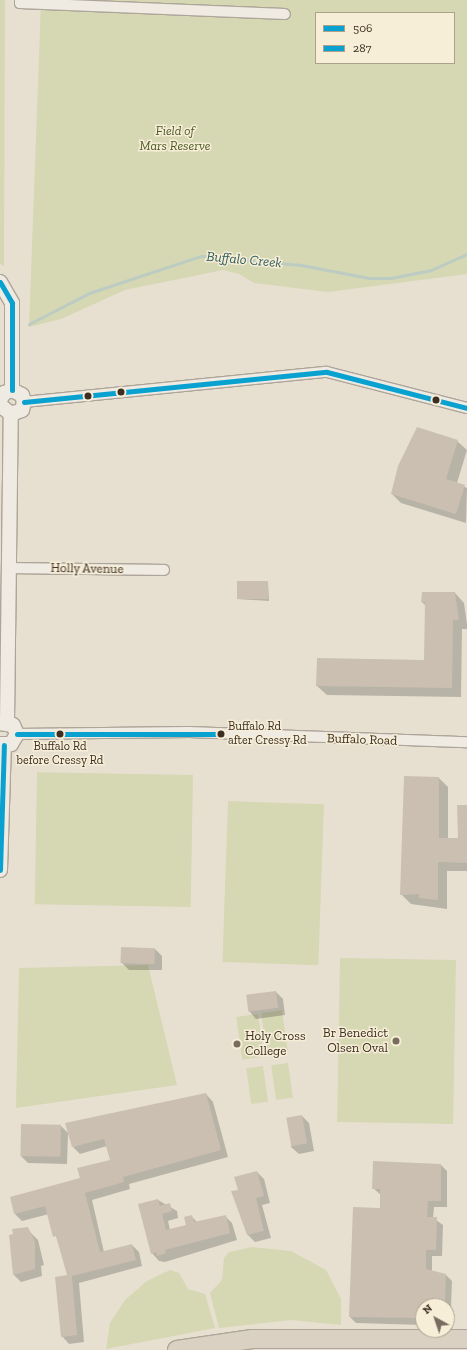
<!DOCTYPE html>
<style>
body{margin:0}
#map{position:relative;width:467px;height:1350px;overflow:hidden;background:#e7e0d1;font-family:"Zilla Slab",serif}
div>[style]{position:absolute}
.green>*{inset:0;background:#d6d7b3;transform-origin:0 0}
.shadow>*{inset:0;background:#0003}
.stream>*{height:3px;margin:-1.5px;padding:0 1.5px;transform-origin:1.5px;border-radius:1.5px;background:#bcccc2}
.building>*{inset:0;background:#cbbfb2;transform-origin:0 0}
.roads{filter:drop-shadow(1px 0 #ada599) drop-shadow(-1px 0 #ada599) drop-shadow(0 1px #ada599) drop-shadow(0 -1px #ada599)}
.street>*{height:10px;margin:-5px;padding:0 5px;transform-origin:5px;border-radius:5px;background:#efebe3}
.secondary>*{height:14px;margin:-7px;padding:0 7px;transform-origin:7px;border-radius:7px;background:#efebe3}
.highway>*{height:18px;margin:-9px;padding:0 9px;transform-origin:9px;border-radius:9px;background:#dad1c2}
.bus-1>*{height:5px;margin:-2.5px;padding:0 2.5px;transform-origin:2.5px;border-radius:2.5px;background:#09a1d0}
.bus-2>*{height:5px;margin:-2.5px;padding:0 2.5px;transform-origin:2.5px;border-radius:2.5px;background:#09a1d0}
.dots>*{width:11px;height:11px;translate:-50% -50%;box-sizing:border-box;border:2px solid #f7eed8;border-radius:50%}
span{translate:-50% -50%;white-space:nowrap;text-align:center;line-height:1.15;-webkit-text-stroke:3px #f7eed8;paint-order:stroke}
.bus-label{font-size:12px;color:#3d2e20}
.left{translate:0 -50%;text-align:left}
.park-label{font-size:13px;color:#4d5a26;font-style:italic}
.street-label{font-size:13px;color:#3d2e20}
.poi-label{font-size:13px;color:#3d2e20}
.right{translate:-100% -50%;text-align:right}
.water-label{font-size:14px;color:#2f5d5a;font-style:italic}
.legend{position:absolute;left:315px;top:12px;width:140px;height:52px;box-sizing:border-box;background:#f7eed8;border:1px solid #ada18e;margin:0;padding:5px 7px;list-style:none;font-size:12px;color:#3d2e20}
.legend li{display:flex;align-items:center;gap:8px;height:20px}
.legend b{width:20px;border:1px solid #ada18e}
.north{position:absolute;left:415px;top:1298px;width:40px;height:40px;box-sizing:border-box;background:#f7eed8;border:1px solid #ada18e;border-radius:50%;rotate:320deg;font-size:11px;font-weight:700;line-height:16px;text-align:center;color:#3d2e20}
.north::after{content:'';display:block;margin:auto;width:14px;height:18px;background:#786c5e;clip-path:polygon(50% 0,100% 100%,50% 72%,0 100%)}
</style>
<div id="map">
<div class="green">
<div style="clip-path:polygon(0 0,5px 0,4px 266px,0 264px)"></div>
<div style="clip-path:polygon(evenodd,109px 0,467px 0,467px 274px,328px 292px,254px 283px,239px 274px,223px 270px,125px 290px,61px 319px,29px 327px,41px 2px,109px 0,316px 13px,454px 13px,454px 63px,316px 63px,316px 13px)"></div>
<div style="left:193px;top:775px;width:132px;height:156px;rotate:91deg"></div>
<div style="left:228px;top:801px;width:96px;height:161px;rotate:2deg"></div>
<div style="left:340px;top:958px;width:116px;height:164px;rotate:1deg"></div>
<div style="clip-path:polygon(148px 965px,177px 1085px,16px 1108px,19px 968px)"></div>
<div style="left:282px;top:1010px;width:42px;height:21px;rotate:82deg"></div>
<div style="left:258px;top:1014px;width:43px;height:22px;rotate:82deg"></div>
<div style="left:288px;top:1063px;width:35px;height:17px;rotate:82deg"></div>
<div style="left:263px;top:1066px;width:36px;height:17px;rotate:82deg"></div>
<div style="clip-path:polygon(252px 1247px,291px 1251px,326px 1270px,341px 1299px,341px 1325px,291px 1320px,219px 1328px,210px 1293px,222px 1280px,224px 1258px,229px 1252px)"></div>
<div style="clip-path:polygon(170px 1270px,179px 1273px,188px 1289px,205px 1294px,215px 1328px,106px 1349px,110px 1323px,125px 1300px,147px 1281px)"></div>
</div>
<div class="shadow">
<div style="clip-path:polygon(457px 441px,467px 450px,457px 483px,467px 488px,466px 523px,401px 503px,392px 494px)"></div>
<div style="clip-path:polygon(268px 582px,269px 601px,237px 599px)"></div>
<div style="clip-path:polygon(455px 593px,464px 603px,467px 624px,467px 629px,462px 629px,461px 697px,327px 695px,317px 686px,425px 661px,426px 606px,422px 602px)"></div>
<div style="clip-path:polygon(439px 778px,448px 787px,448px 839px,459px 839px,467px 805px,467px 871px,447px 871px,447px 909px,411px 904px,401px 894px)"></div>
<div style="clip-path:polygon(155px 949px,162px 956px,162px 970px,129px 970px,122px 963px)"></div>
<div style="clip-path:polygon(276px 992px,283px 999px,285px 1015px,256px 1019px,249px 1011px)"></div>
<div style="clip-path:polygon(206px 1094px,213px 1102px,228px 1157px,129px 1184px,130px 1189px,92px 1200px,104px 1252px,132px 1245px,139px 1252px,142px 1266px,79px 1283px,84px 1342px,69px 1344px,62px 1336px,69px 1276px,49px 1214px,22px 1221px,15px 1214px,11px 1197px,81px 1179px,111px 1160px,107px 1146px,80px 1154px,73px 1147px)"></div>
<div style="clip-path:polygon(302px 1116px,309px 1123px,314px 1151px,299px 1154px,291px 1147px)"></div>
<div style="clip-path:polygon(22px 1125px,61px 1126px,68px 1133px,67px 1164px,28px 1163px,21px 1156px)"></div>
<div style="clip-path:polygon(374px 1162px,441px 1165px,447px 1171px,447px 1207px,434px 1207px,433px 1218px,443px 1225px,442px 1256px,432px 1256px,432px 1271px,446px 1275px,452px 1281px,451px 1308px,423px 1306px,423px 1325px,356px 1323px,350px 1317px,381px 1209px,381px 1195px,373px 1188px)"></div>
<div style="clip-path:polygon(257px 1172px,264px 1179px,270px 1203px,262px 1205px,271px 1238px,255px 1242px,248px 1235px,239px 1190px)"></div>
<div style="clip-path:polygon(158px 1200px,177px 1211px,178px 1218px,168px 1221px,170px 1230px,187px 1225px,191px 1216px,198px 1223px,225px 1216px,232px 1223px,237px 1240px,165px 1262px,159px 1261px,152px 1253px)"></div>
<div style="clip-path:polygon(27px 1229px,38px 1240px,44px 1265px,41px 1266px,42px 1276px,21px 1282px,14px 1275px,10px 1236px)"></div>
</div>
<div class="stream">
<div style="left:29px;top:324px;width:68px;rotate:-27.3deg"></div>
<div style="left:89px;top:293px;width:118px;rotate:-18.3deg"></div>
<div style="left:201px;top:256px;width:100px;rotate:5.1deg"></div>
<div style="left:301px;top:265px;width:69px;rotate:10.8deg"></div>
<div style="left:369px;top:278px;width:22px"></div>
<div style="left:391px;top:278px;width:41px;rotate:-11.3deg"></div>
<div style="left:431px;top:270px;width:39px;rotate:-24deg"></div>
</div>
<div class="building">
<div style="clip-path:polygon(417px 427px,458px 440px,446px 479px,465px 485px,456px 514px,391px 494px,398px 466px)"></div>
<div style="left:237px;top:581px;width:31px;height:18px"></div>
<div style="clip-path:polygon(422px 592px,455px 592px,459px 620px,453px 620px,452px 688px,316px 686px,317px 658px,424px 660px,425px 602px,421px 602px)"></div>
<div style="clip-path:polygon(404px 776px,439px 777px,439px 838px,458px 838px,457px 805px,467px 805px,467px 863px,438px 862px,438px 900px,419px 898px,419px 894px,400px 895px)"></div>
<div style="left:121px;top:947px;width:34px;height:16px;rotate:2deg"></div>
<div style="left:276px;top:991px;width:17px;height:30px;rotate:83deg"></div>
<div style="clip-path:polygon(206px 1093px,221px 1150px,123px 1177px,124px 1182px,85px 1193px,100px 1252px,132px 1244px,136px 1260px,72px 1276px,77px 1335px,61px 1337px,55px 1277px,67px 1275px,56px 1236px,53px 1237px,45px 1206px,14px 1214px,10px 1197px,80px 1178px,77px 1168px,110px 1160px,104px 1139px,72px 1147px,65px 1123px)"></div>
<div style="left:302px;top:1115px;width:29px;height:16px;rotate:80deg"></div>
<div style="left:21px;top:1124px;width:40px;height:32px;rotate:1deg"></div>
<div style="clip-path:polygon(373px 1161px,441px 1164px,441px 1201px,428px 1201px,427px 1217px,437px 1217px,436px 1250px,426px 1250px,426px 1269px,446px 1274px,445px 1302px,441px 1302px,441px 1306px,423px 1306px,423px 1318px,349px 1317px,353px 1207px,380px 1208px,380px 1189px,372px 1189px)"></div>
<div style="clip-path:polygon(257px 1171px,264px 1196px,256px 1198px,264px 1231px,247px 1235px,231px 1191px,238px 1190px,234px 1177px)"></div>
<div style="clip-path:polygon(158px 1199px,160px 1206px,170px 1203px,172px 1211px,162px 1214px,166px 1230px,186px 1225px,184px 1217px,192px 1215px,194px 1222px,226px 1215px,230px 1233px,165px 1250px,166px 1253px,157px 1256px,156px 1252px,151px 1254px,138px 1204px)"></div>
<div style="clip-path:polygon(28px 1227px,35px 1242px,35px 1269px,13px 1275px,9px 1235px,13px 1234px,12px 1229px)"></div>
</div>
<div class="roads">
<div class="street">
<div style="left:20px;top:0;width:3px;rotate:90deg"></div>
<div style="left:20px;top:3px;width:265px;rotate:2.4deg"></div>
<div style="left:24px;top:402px;width:304px;rotate:-5.7deg"></div>
<div style="left:327px;top:372px;width:145px;rotate:14.4deg"></div>
<div style="left:10px;top:568px;width:154px;rotate:0.7deg"></div>
<div style="left:17px;top:734px;width:172px;rotate:-0.7deg"></div>
<div style="left:189px;top:732px;width:278px;rotate:2.1deg"></div>
</div>
<div class="secondary">
<div style="left:0;top:282px;width:24px;rotate:60deg"></div>
<div style="left:12px;top:303px;width:87px;rotate:90deg"></div>
<div style="left:0;top:400px;width:8px;rotate:-60deg"></div>
<div style="left:4px;top:393px;width:9px;rotate:-21deg"></div>
<div style="left:12px;top:390px;width:11px;rotate:27deg"></div>
<div style="left:22px;top:395px;width:7px;rotate:74deg"></div>
<div style="left:24px;top:402px;width:8px;rotate:104deg"></div>
<div style="left:22px;top:410px;width:12px;rotate:160deg"></div>
<div style="left:11px;top:414px;width:14px;rotate:-141deg"></div>
<div style="left:7px;top:722px;width:308px;rotate:-89.3deg"></div>
<div style="left:0;top:723px;width:13px;rotate:9deg"></div>
<div style="left:13px;top:725px;width:10px;rotate:66deg"></div>
<div style="left:17px;top:734px;width:12px;rotate:121deg"></div>
<div style="left:11px;top:744px;width:11px;rotate:180deg"></div>
<div style="left:0;top:870px;width:125px;rotate:-88.2deg"></div>
</div>
<div class="highway">
<div style="left:177px;top:1350px;width:76px;rotate:-8.3deg"></div>
<div style="left:252px;top:1339px;width:215px"></div>
</div>
</div>
<div class="bus-1">
<div style="left:0;top:282px;width:24px;rotate:60deg"></div>
<div style="left:12px;top:303px;width:87px;rotate:90deg"></div>
<div style="left:24px;top:402px;width:304px;rotate:-5.7deg"></div>
<div style="left:327px;top:372px;width:145px;rotate:14.4deg"></div>
</div>
<div class="bus-2">
<div style="left:17px;top:734px;width:204px"></div>
<div style="left:0;top:870px;width:125px;rotate:-88.2deg"></div>
</div>
<div class="dots">
<div style="left:121px;top:392px;background:#3d2e20"></div>
<div style="left:88px;top:396px;background:#3d2e20"></div>
<div style="left:436px;top:400px;background:#3d2e20"></div>
<div style="left:60px;top:734px;background:#3d2e20"></div>
<div style="left:221px;top:734px;background:#3d2e20"></div>
<div style="left:396px;top:1041px;background:#786c5e"></div>
<div style="left:237px;top:1044px;background:#786c5e"></div>
</div>
<div class="bus-label">
<span class="left" style="left:228px;top:734px">Buffalo Rd<br>after Cressy Rd</span>
<span style="left:60px;top:754px">Buffalo Rd<br>before Cressy Rd</span>
</div>
<div class="park-label">
<span style="left:175px;top:139px">Field of<br>Mars Reserve</span>
</div>
<div class="street-label">
<span style="left:87px;top:569px;rotate:1deg">Holly Avenue</span>
<span style="left:362px;top:740px;rotate:2deg">Buffalo Road</span>
</div>
<div class="poi-label">
<span class="right" style="left:388px;top:1041px">Br Benedict<br>Olsen Oval</span>
<span class="left" style="left:245px;top:1044px">Holy Cross<br>College</span>
</div>
<div class="water-label">
<span style="left:244px;top:260px;rotate:5deg">Buffalo Creek</span>
</div>
<ul class="legend">
<li><b style="height:5px;background:#09a1d0"></b>506</li>
<li><b style="height:5px;background:#09a1d0"></b>287</li>
</ul>
<div class="north">N</div>
</div>
